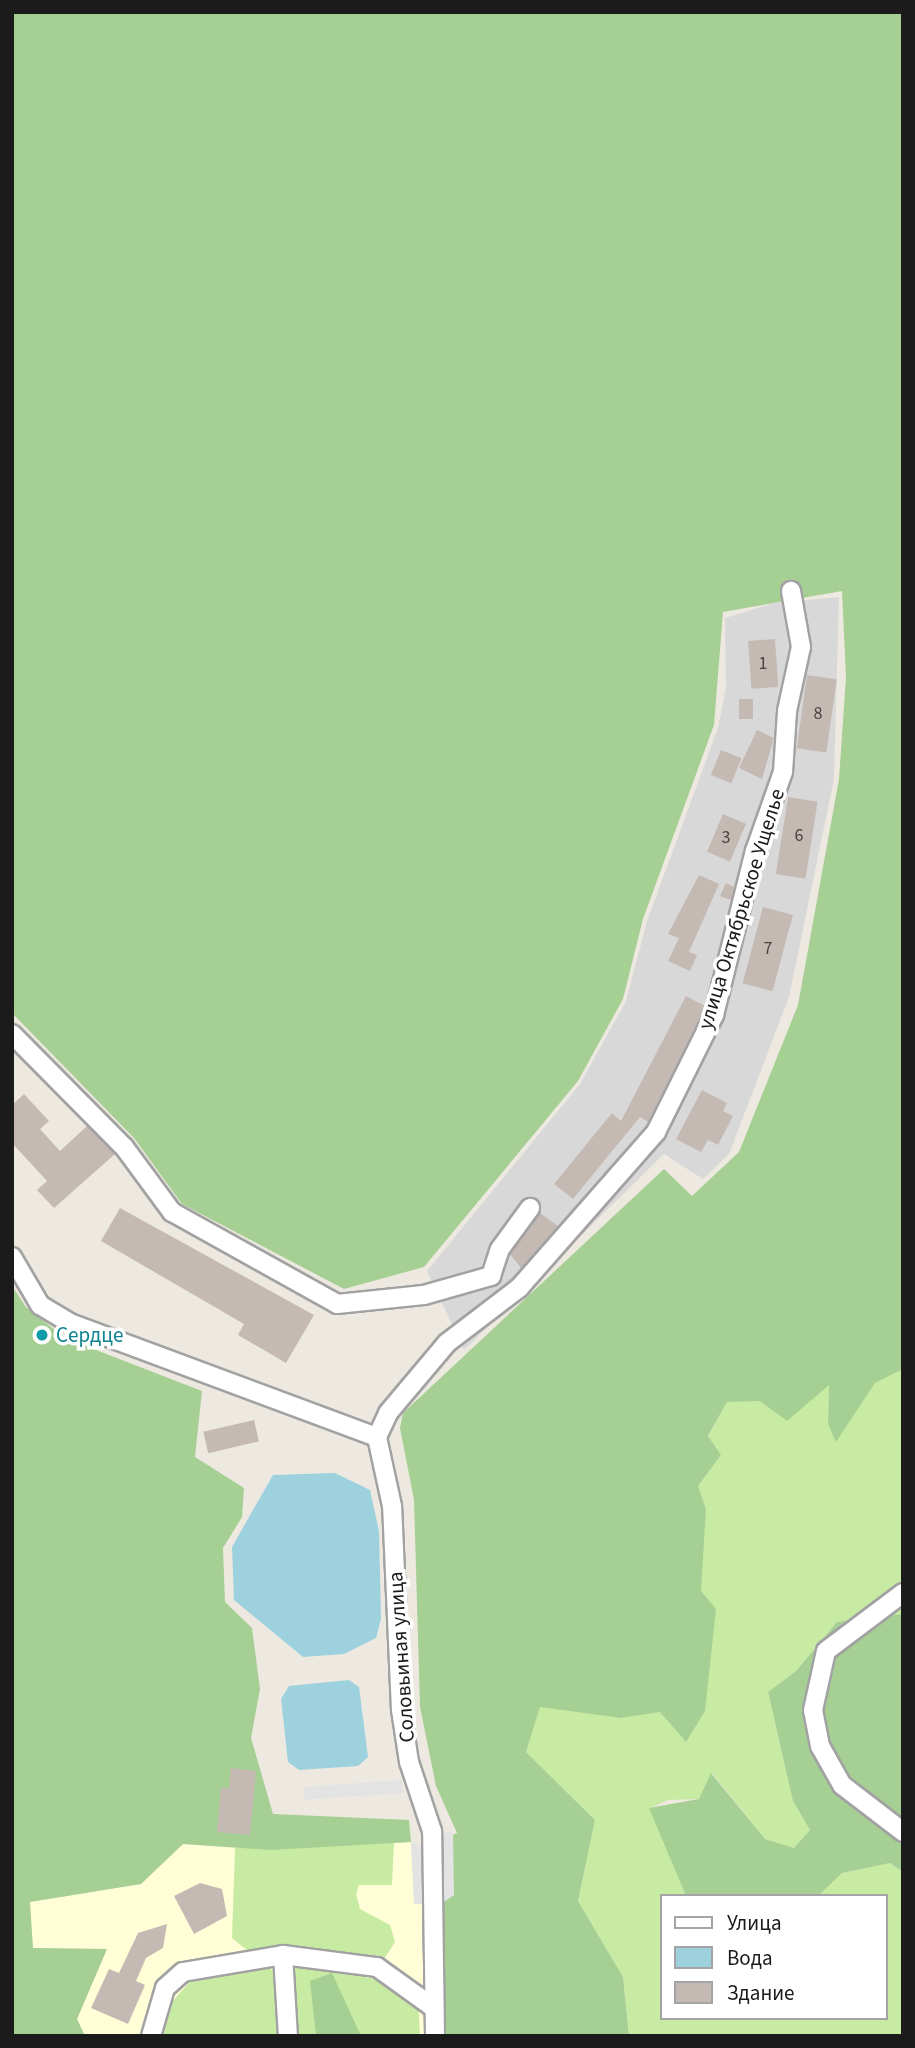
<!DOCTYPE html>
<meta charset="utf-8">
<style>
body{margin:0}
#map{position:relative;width:915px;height:2048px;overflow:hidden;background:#ede9e0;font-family:"Source Sans 3",sans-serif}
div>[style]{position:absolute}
.residential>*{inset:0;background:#d9d8d8}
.education>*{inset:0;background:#fffed7}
.grass>*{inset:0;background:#c8eba3}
.forest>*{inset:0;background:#a6cf93}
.parking>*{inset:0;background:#e3e3e3;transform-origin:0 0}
.water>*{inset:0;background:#9ed1de}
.building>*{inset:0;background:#c5bab3;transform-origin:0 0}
.roads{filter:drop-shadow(2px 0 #a2a2a2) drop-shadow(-2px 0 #a2a2a2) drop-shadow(0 2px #a2a2a2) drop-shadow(0 -2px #a2a2a2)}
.minor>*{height:18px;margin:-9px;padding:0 9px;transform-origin:9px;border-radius:9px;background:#fff}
.dots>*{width:19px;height:19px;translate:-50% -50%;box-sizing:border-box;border:4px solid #fff;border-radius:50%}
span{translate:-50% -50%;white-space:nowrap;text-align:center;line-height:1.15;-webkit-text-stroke:7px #fff;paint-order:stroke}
.number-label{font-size:18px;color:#464341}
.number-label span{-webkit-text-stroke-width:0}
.street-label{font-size:21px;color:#1b1b1b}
.culture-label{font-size:21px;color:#0d838f}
.left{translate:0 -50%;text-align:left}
.frame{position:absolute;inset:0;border:14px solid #1b1b1b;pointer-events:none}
.legend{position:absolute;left:660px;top:1894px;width:228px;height:126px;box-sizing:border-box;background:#fff;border:2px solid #a4a4a4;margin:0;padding:9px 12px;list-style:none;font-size:21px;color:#1b1b1b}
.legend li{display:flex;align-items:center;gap:14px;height:35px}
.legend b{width:35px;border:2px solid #a4a4a4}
</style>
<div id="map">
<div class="residential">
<div style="clip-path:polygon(839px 597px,834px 779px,789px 997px,729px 1154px,703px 1179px,664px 1154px,464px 1350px,427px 1271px,580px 1084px,626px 1001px,647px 921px,718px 728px,726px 687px,725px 618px,774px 603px)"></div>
</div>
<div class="education">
<div style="clip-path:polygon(411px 1842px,414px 1903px,426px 1904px,426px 2036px,85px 2036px,77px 2019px,107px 1949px,33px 1948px,29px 1902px,141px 1884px,183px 1844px,271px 1850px)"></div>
</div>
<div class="grass">
<div style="clip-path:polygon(903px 1369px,902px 1616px,837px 1622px,796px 1671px,768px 1692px,793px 1801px,810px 1830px,794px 1848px,765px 1839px,712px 1773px,699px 1799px,668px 1800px,650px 1808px,686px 1896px,661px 1896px,661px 2018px,885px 2018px,885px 1896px,818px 1896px,842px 1873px,890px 1863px,903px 1872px,903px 2036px,629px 2036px,623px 1977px,578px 1901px,595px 1820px,526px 1752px,540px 1706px,621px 1718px,660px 1711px,686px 1742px,706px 1509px,698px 1486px,721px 1455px,708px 1437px,727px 1402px,829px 1384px,828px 1424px,836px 1441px,875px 1383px)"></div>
<div style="clip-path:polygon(394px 1842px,392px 1885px,359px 1885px,356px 1894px,360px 1909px,390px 1925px,395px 1942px,384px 1959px,282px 1946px,247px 1950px,232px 1938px,235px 1848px)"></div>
<div style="clip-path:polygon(287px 1960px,393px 1983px,418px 2000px,420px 2036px,294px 2036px)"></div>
<div style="clip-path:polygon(259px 1965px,275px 1971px,280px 2036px,163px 2036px,171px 2003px,196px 1975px)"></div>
</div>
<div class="forest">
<div style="clip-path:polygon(12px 12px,903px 12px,903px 1369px,875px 1383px,836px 1442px,828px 1424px,829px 1385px,787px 1421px,760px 1401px,727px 1402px,708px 1436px,721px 1455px,698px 1486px,706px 1509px,701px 1591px,716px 1609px,705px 1711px,686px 1742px,660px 1712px,621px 1718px,540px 1707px,526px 1752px,595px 1820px,578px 1901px,623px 1977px,629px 2036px,443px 2036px,442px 1840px,457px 1833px,436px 1786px,420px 1707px,414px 1500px,400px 1428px,403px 1413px,664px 1169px,692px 1196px,739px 1152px,798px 1005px,839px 779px,846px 677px,842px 591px,723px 612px,714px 725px,643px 919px,623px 999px,578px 1081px,424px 1267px,344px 1289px,182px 1204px,134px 1138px,12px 1013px)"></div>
<div style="clip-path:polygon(12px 1286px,26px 1307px,65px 1338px,202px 1391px,195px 1457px,244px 1488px,242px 1517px,223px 1548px,225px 1602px,252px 1628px,260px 1689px,251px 1738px,273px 1814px,409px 1820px,411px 1842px,271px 1850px,183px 1844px,141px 1884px,30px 1902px,33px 1948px,107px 1949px,77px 2019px,85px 2036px,12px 2036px)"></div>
<div style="clip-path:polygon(903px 1614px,903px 1872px,890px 1863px,842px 1873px,818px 1896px,686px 1896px,649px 1808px,699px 1799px,711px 1773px,765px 1839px,794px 1848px,810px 1830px,793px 1801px,768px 1692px,796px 1671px,837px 1622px)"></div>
<div style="clip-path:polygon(332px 1973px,361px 2036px,316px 2036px,310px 1981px)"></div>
</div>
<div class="parking">
<div style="left:402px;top:1780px;width:13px;height:99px;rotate:86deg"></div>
<div style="clip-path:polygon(453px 1830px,454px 1895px,441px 1904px,441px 1835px)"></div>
<div style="clip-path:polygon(411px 1842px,426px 1847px,426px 1904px,414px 1904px)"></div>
</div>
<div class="water">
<div style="clip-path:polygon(335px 1473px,370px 1490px,379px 1531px,381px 1619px,376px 1638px,344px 1654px,303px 1657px,234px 1600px,232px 1547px,273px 1475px)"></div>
<div style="clip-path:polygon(349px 1680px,359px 1687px,368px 1757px,358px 1766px,299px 1770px,288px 1762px,281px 1699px,289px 1686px)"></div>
</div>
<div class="building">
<div style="left:775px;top:639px;width:48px;height:27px;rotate:86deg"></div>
<div style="left:807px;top:675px;width:30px;height:74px;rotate:8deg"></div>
<div style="left:739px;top:699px;width:14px;height:20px"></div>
<div style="clip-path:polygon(757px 730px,774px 738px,762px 779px,739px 768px)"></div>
<div style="left:721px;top:750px;width:22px;height:27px;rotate:22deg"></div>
<div style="left:788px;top:797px;width:30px;height:78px;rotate:9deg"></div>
<div style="left:723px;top:814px;width:25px;height:41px;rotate:23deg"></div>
<div style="clip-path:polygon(699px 875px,719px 884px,689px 952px,697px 955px,690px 971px,668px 961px,679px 938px,668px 934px)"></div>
<div style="clip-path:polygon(726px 883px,734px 887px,731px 900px,720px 896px)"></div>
<div style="left:763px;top:907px;width:31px;height:79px;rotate:15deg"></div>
<div style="clip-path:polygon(686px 996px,705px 1006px,703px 1011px,648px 1122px,640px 1117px,573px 1199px,554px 1184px,612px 1113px,621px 1121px)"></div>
<div style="clip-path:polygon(702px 1090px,727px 1103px,723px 1111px,733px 1116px,718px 1145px,708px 1140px,701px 1152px,676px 1139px)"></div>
<div style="clip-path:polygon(24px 1094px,49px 1121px,40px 1129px,60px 1151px,87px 1126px,115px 1154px,54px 1208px,37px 1190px,47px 1181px,12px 1143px,12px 1105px)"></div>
<div style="clip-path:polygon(120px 1208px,314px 1315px,286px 1363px,238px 1335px,244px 1324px,101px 1241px)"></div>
<div style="clip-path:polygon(540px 1213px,558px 1226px,521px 1268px,510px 1254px)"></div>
<div style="left:254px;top:1420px;width:22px;height:52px;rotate:77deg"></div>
<div style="clip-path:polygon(231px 1768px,256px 1771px,250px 1835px,217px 1832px,221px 1788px,229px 1788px)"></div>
<div style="clip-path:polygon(200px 1883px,222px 1889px,227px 1916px,194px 1934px,174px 1896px)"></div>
<div style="clip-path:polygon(167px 1924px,163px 1948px,146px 1958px,136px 1981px,145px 1985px,128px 2024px,91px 2008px,109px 1969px,119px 1973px,138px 1933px)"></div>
</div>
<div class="roads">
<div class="minor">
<div style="left:12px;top:1034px;width:159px;rotate:45.3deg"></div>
<div style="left:124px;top:1147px;width:81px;rotate:53.6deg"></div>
<div style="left:172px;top:1212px;width:189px;rotate:29.1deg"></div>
<div style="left:337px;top:1304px;width:87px;rotate:-5.9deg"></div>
<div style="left:424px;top:1295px;width:70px;rotate:-15.8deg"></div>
<div style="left:491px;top:1276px;width:28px;rotate:-72deg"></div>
<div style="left:500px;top:1249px;width:51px;rotate:-53.8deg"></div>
<div style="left:12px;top:1257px;width:56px;rotate:59.7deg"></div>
<div style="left:40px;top:1305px;width:35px;rotate:31deg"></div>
<div style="left:70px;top:1323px;width:327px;rotate:20.4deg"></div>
<div style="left:903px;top:1593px;width:96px;rotate:143deg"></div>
<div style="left:826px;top:1651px;width:60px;rotate:102.4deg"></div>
<div style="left:813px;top:1710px;width:37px;rotate:79deg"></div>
<div style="left:820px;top:1746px;width:45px;rotate:60.6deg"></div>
<div style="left:842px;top:1785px;width:77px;rotate:37.6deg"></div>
<div style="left:283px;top:1955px;width:81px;rotate:86.5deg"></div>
<div style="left:151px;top:2036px;width:50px;rotate:-73.7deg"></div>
<div style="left:165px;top:1988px;width:24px;rotate:-42deg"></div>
<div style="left:183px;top:1972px;width:101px;rotate:-9.6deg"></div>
<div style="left:283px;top:1955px;width:95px;rotate:7.3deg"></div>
<div style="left:377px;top:1967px;width:70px;rotate:35.7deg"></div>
<div style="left:435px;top:2036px;width:205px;rotate:-90.8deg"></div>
<div style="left:432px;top:1831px;width:73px;rotate:-108.4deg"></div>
<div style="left:409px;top:1762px;width:53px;rotate:-98.7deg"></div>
<div style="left:401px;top:1710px;width:204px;rotate:-92.5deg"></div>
<div style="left:392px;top:1506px;width:71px;rotate:-102.3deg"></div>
<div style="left:377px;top:1437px;width:26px;rotate:-65deg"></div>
<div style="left:388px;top:1413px;width:92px;rotate:-49.9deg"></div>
<div style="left:447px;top:1343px;width:91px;rotate:-37.4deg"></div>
<div style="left:519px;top:1288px;width:208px;rotate:-48.7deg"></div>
<div style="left:656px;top:1132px;width:131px;rotate:-63.6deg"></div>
<div style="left:714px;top:1015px;width:169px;rotate:-76deg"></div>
<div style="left:755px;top:851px;width:84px;rotate:-70.5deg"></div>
<div style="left:783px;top:772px;width:61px;rotate:-86.2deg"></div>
<div style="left:787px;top:711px;width:66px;rotate:-77.7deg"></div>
<div style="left:801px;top:647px;width:57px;rotate:-100.1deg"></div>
</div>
</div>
<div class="dots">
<div style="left:42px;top:1335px;background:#0f9aa8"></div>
</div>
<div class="number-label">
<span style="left:763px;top:664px">1</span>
<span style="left:818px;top:714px">8</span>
<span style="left:799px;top:836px">6</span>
<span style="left:726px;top:838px">3</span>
<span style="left:768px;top:949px">7</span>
</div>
<div class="street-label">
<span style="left:741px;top:909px;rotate:-73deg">улица Октябрьское Ущелье</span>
<span style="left:401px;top:1657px;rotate:-94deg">Соловьиная улица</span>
</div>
<div class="culture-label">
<span class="left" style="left:56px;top:1335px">Сердце</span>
</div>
<div class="frame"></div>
<ul class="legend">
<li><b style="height:9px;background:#fff"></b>Улица</li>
<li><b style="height:19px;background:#9ed1de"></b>Вода</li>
<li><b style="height:19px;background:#c5bab3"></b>Здание</li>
</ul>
</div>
